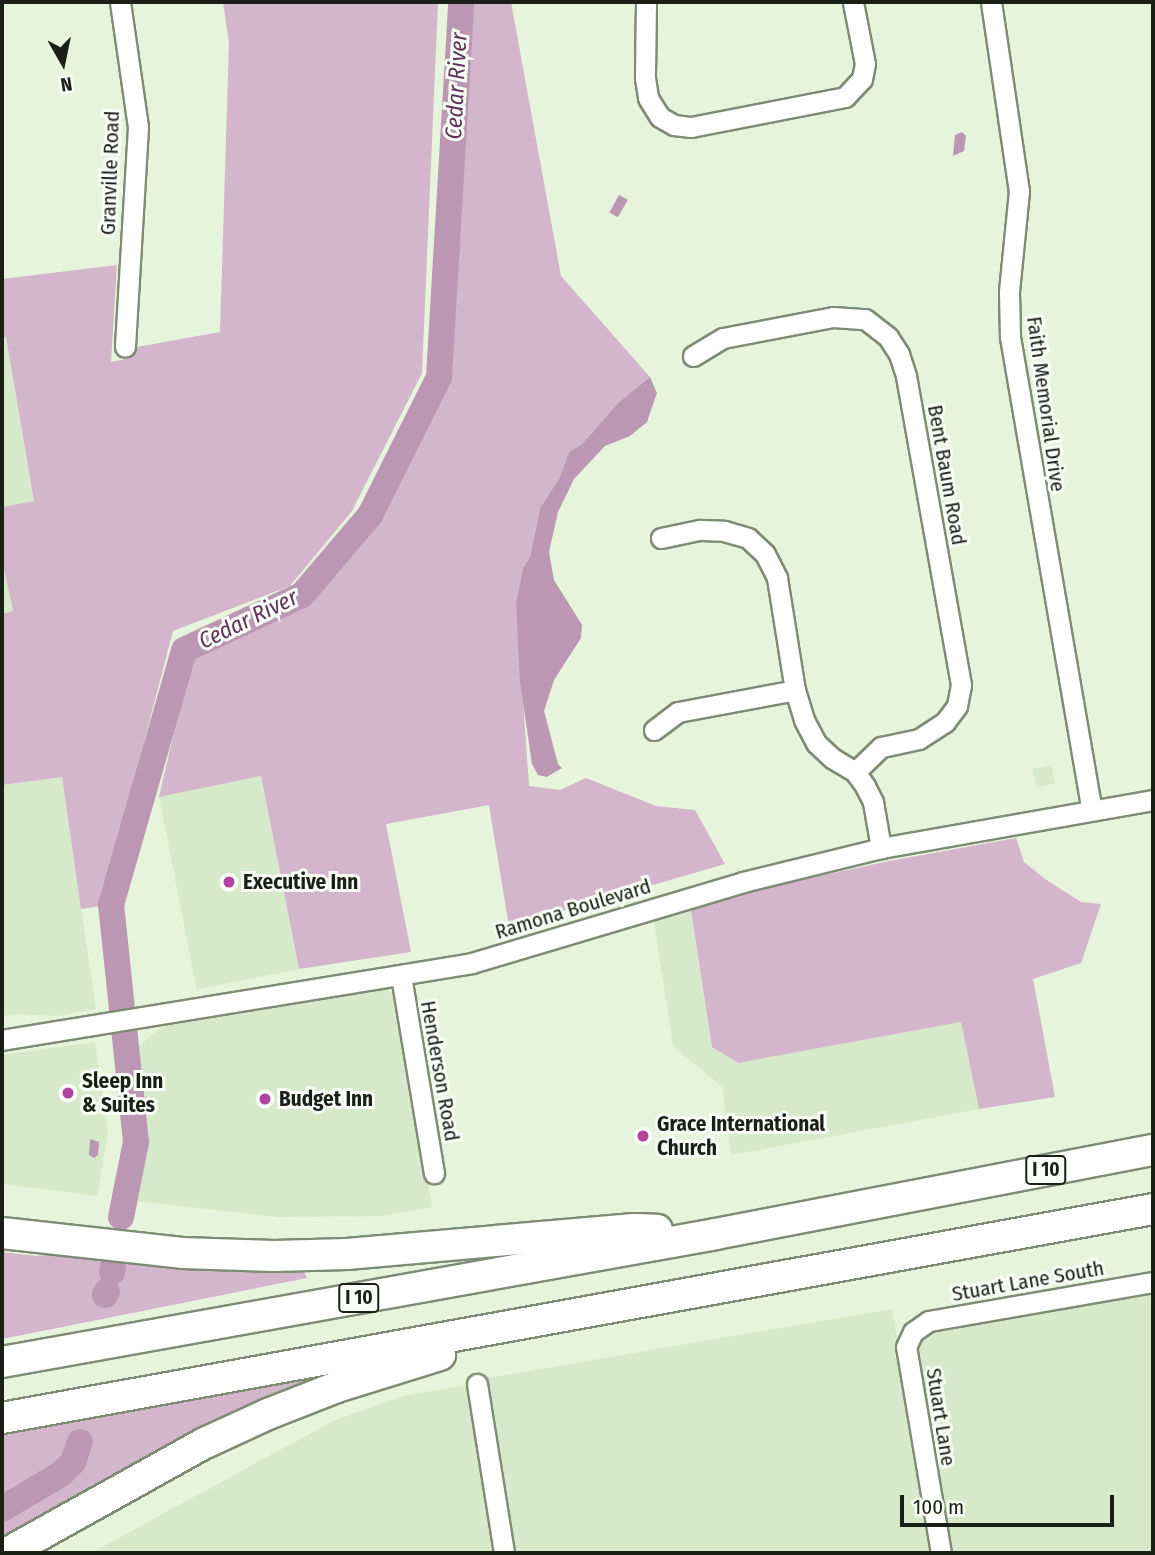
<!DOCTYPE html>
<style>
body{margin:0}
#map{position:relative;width:1155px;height:1555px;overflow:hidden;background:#e6f4dc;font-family:"Fira Sans Condensed",sans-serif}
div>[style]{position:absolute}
.built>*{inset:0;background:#d6e9ca;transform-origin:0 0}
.green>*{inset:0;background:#d3b5cc}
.water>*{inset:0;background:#bb97b3;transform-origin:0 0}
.river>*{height:26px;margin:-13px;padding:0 13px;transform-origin:13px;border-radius:13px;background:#bb97b3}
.roads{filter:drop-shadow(2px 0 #7e8c76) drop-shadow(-2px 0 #7e8c76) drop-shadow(0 2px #7e8c76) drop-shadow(0 -2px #7e8c76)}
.minor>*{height:19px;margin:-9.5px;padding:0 9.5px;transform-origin:9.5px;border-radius:9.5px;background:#fff}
.highway>*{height:30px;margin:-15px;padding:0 15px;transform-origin:15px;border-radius:15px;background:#fff}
.dots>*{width:19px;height:19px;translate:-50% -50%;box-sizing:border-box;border:4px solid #f8fef5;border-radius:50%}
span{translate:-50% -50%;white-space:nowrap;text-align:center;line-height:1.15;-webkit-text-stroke:6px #f8fef5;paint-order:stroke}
.shield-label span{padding:2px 5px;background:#f8fef5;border:2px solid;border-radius:5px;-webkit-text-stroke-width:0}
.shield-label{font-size:19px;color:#1b2017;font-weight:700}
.street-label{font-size:21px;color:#1b2017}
.poi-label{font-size:21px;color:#1b2017;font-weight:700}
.left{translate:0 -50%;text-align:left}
.water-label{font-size:23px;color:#62335a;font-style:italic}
.frame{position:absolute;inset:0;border:4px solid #1b2017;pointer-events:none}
.north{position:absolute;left:28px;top:28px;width:70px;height:70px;-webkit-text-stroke:5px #f8fef5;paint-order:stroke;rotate:171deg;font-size:19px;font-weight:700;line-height:28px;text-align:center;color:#1b2017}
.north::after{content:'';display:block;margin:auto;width:24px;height:32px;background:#1b2017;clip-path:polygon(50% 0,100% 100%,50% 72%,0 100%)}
.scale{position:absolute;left:900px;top:1495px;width:214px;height:32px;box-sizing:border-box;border:4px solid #1b2017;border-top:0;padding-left:9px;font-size:21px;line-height:24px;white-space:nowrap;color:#1b2017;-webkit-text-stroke:5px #f8fef5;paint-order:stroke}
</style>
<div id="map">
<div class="built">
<div style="clip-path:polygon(2px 337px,6px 337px,34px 501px,2px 507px)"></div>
<div style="clip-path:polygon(2px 560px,13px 612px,2px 614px)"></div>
<div style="left:1051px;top:765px;width:19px;height:19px;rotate:78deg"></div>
<div style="left:261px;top:776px;width:197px;height:104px;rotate:79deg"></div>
<div style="clip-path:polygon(62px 777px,96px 1009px,57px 1016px,19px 1014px,2px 1016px,2px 785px)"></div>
<div style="clip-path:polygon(690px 904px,712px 1047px,737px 1063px,962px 1022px,979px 1109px,731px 1155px,722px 1087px,673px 1046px,653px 915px)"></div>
<div style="clip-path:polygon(386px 989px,396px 997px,432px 1207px,381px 1216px,277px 1217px,136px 1201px,149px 1137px,139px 1046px,161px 1027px)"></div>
<div style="clip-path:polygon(95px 1042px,108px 1134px,97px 1196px,2px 1184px,2px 1055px)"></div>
<div style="clip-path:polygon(1153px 1291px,1153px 1553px,950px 1553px,915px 1347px,920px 1339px,933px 1331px)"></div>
<div style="clip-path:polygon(892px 1309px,934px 1553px,511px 1553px,481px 1379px)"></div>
<div style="clip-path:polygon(466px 1385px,494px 1553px,91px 1553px,333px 1421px,403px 1396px)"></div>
</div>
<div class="green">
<div style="clip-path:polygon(223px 2px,438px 2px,422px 373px,352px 511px,290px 586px,173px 631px,101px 906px,81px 909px,62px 777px,2px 785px,2px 614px,13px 611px,2px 560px,2px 507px,34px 501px,6px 337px,2px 337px,2px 279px,117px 265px,111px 362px,129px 358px,131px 348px,220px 332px,229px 43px)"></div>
<div style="clip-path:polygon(469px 2px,511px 2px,561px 276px,650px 377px,619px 402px,582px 444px,569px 452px,559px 479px,540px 508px,530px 557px,523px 568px,516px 602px,529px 786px,560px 790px,586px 778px,656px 806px,695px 810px,725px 864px,509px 927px,489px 805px,386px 824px,411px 952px,299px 969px,261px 776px,159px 797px,191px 659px,307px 601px,376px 520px,449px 378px)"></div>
<div style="clip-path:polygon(1016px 838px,1024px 862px,1045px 879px,1081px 902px,1101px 904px,1081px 963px,1033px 979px,1055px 1097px,979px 1109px,961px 1022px,738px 1063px,712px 1047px,690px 904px,889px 861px)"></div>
<div style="clip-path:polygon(91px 1249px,302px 1267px,307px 1278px,2px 1339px,2px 1252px,37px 1256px)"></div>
<div style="clip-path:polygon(357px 1371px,2px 1545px,2px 1429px)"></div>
</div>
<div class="water">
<div style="clip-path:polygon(962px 132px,966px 136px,964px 151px,953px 156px,955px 135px)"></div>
<div style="left:619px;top:195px;width:10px;height:20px;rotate:29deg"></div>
<div style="clip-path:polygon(650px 377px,657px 393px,647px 422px,630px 436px,605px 446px,574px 479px,558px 512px,549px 552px,554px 580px,582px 625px,581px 638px,554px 680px,544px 711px,558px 764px,562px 768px,547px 777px,538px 775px,532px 764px,520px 682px,516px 602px,523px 568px,530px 557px,540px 508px,559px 479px,569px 452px,582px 444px,619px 402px)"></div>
<div style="clip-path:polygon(90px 1139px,99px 1142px,98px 1155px,94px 1158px,89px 1155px)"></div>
</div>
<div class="river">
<div style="left:121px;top:1217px;width:76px;rotate:-78.7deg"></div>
<div style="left:136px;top:1142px;width:238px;rotate:-96deg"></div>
<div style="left:111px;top:905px;width:265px;rotate:-74deg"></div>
<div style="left:184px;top:650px;width:130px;rotate:-25deg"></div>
<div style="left:302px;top:595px;width:105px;rotate:-49.6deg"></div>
<div style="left:370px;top:515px;width:154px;rotate:-63.4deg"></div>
<div style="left:439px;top:377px;width:376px;rotate:-86.6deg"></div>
<div style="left:112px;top:1272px;width:5px;rotate:-79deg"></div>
<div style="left:105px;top:1295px;width:4px;rotate:-63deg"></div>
<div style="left:2px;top:1509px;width:69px;rotate:-30.7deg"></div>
<div style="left:61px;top:1474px;width:17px;rotate:-45deg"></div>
<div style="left:73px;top:1462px;width:21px;rotate:-71deg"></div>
</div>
<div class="roads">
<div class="minor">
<div style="left:120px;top:2px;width:126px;rotate:81.8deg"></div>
<div style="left:138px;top:127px;width:220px;rotate:93.4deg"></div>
<div style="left:646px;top:2px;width:76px;rotate:90.8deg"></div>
<div style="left:645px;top:78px;width:20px;rotate:81deg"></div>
<div style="left:648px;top:98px;width:22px;rotate:58deg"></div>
<div style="left:660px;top:117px;width:16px;rotate:30deg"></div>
<div style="left:674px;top:125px;width:17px;rotate:7deg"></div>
<div style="left:691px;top:127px;width:157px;rotate:-11deg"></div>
<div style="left:845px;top:97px;width:25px;rotate:-47deg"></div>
<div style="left:862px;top:79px;width:15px;rotate:-79deg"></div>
<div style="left:865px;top:64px;width:63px;rotate:-101deg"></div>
<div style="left:991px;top:2px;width:191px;rotate:81.6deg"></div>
<div style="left:1019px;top:191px;width:101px;rotate:95.7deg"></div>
<div style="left:1009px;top:292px;width:45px;rotate:88.7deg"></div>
<div style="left:1010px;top:337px;width:480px;rotate:80.2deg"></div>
<div style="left:693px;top:356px;width:35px;rotate:-31deg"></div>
<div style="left:723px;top:338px;width:112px;rotate:-10.8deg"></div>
<div style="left:833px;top:317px;width:32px;rotate:4deg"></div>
<div style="left:865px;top:319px;width:29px;rotate:38deg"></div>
<div style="left:888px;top:337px;width:20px;rotate:57deg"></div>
<div style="left:899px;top:354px;width:23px;rotate:72deg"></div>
<div style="left:906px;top:376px;width:314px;rotate:79.9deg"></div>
<div style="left:961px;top:685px;width:21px;rotate:101deg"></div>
<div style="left:957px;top:706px;width:20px;rotate:127deg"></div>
<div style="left:945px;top:722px;width:31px;rotate:147deg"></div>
<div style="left:919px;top:739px;width:39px;rotate:168deg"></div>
<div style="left:881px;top:747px;width:36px;rotate:136deg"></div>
<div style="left:661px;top:538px;width:40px;rotate:-12deg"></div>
<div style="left:700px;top:530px;width:24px;rotate:2deg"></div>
<div style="left:724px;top:531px;width:25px;rotate:16deg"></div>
<div style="left:748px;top:538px;width:23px;rotate:43deg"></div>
<div style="left:765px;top:554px;width:27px;rotate:63deg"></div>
<div style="left:777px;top:578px;width:113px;rotate:80.9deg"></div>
<div style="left:795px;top:690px;width:31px;rotate:73deg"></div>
<div style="left:804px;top:720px;width:26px;rotate:62deg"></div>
<div style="left:816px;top:743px;width:22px;rotate:43deg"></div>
<div style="left:832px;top:758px;width:27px;rotate:31deg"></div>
<div style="left:855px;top:772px;width:17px;rotate:54deg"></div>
<div style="left:865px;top:786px;width:18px;rotate:63deg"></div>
<div style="left:873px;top:802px;width:47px;rotate:80.1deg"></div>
<div style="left:654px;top:730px;width:30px;rotate:-37deg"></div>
<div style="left:678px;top:712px;width:119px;rotate:-10.6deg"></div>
<div style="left:401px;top:976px;width:200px;rotate:80.5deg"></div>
<div style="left:2px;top:1040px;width:476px;rotate:-9.3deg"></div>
<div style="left:472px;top:963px;width:283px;rotate:-16.6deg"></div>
<div style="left:743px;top:882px;width:142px;rotate:-13.8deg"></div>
<div style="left:881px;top:848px;width:276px;rotate:-10deg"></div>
<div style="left:477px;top:1384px;width:171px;rotate:80.9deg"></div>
<div style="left:941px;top:1553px;width:209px;rotate:-99.6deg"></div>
<div style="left:906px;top:1347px;width:17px;rotate:-65deg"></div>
<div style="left:913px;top:1332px;width:19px;rotate:-35deg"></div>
<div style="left:929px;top:1321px;width:227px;rotate:-9.9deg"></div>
</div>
<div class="highway">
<div style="left:2px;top:1233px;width:181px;rotate:6.3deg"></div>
<div style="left:182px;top:1253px;width:92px;rotate:1.9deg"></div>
<div style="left:274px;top:1256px;width:73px;rotate:-1.6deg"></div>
<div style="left:347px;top:1254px;width:288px;rotate:-5deg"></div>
<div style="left:634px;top:1229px;width:23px;rotate:2deg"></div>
<div style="left:2px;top:1362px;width:725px;rotate:-10.16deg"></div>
<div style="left:716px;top:1234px;width:445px;rotate:-10.9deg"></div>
<div style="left:2px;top:1418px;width:1170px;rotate:-10.29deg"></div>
<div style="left:7px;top:1553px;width:227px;rotate:-29.1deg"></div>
<div style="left:205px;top:1443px;width:69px;rotate:-24.7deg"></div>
<div style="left:268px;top:1414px;width:74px;rotate:-21.4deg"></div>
<div style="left:337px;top:1387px;width:108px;rotate:-17.3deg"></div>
</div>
</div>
<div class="dots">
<div style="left:229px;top:882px;background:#b142a0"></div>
<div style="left:68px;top:1093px;background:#b142a0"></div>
<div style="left:265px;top:1099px;background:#b142a0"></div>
<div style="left:643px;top:1136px;background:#b142a0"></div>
</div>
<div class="shield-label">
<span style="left:1046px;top:1170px">I 10</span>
<span style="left:359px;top:1298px">I 10</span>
</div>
<div class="street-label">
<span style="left:110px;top:173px;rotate:-88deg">Granville Road</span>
<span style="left:1046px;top:404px;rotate:82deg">Faith Memorial Drive</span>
<span style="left:947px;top:475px;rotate:80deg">Bent Baum Road</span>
<span style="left:573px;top:909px;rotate:-17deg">Ramona Boulevard</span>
<span style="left:440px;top:1071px;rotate:80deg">Henderson Road</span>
<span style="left:1028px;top:1281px;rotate:-10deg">Stuart Lane South</span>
<span style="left:941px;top:1417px;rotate:81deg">Stuart Lane</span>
</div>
<div class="poi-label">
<span class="left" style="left:243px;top:882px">Executive Inn</span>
<span class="left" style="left:82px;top:1093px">Sleep Inn<br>&amp; Suites</span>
<span class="left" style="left:279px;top:1099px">Budget Inn</span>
<span class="left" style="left:657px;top:1136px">Grace International<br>Church</span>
</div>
<div class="water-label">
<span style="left:456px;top:86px;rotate:-87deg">Cedar River</span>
<span style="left:248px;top:619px;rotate:-26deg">Cedar River</span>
</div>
<div class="frame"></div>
<div class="north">N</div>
<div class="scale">100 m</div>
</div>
